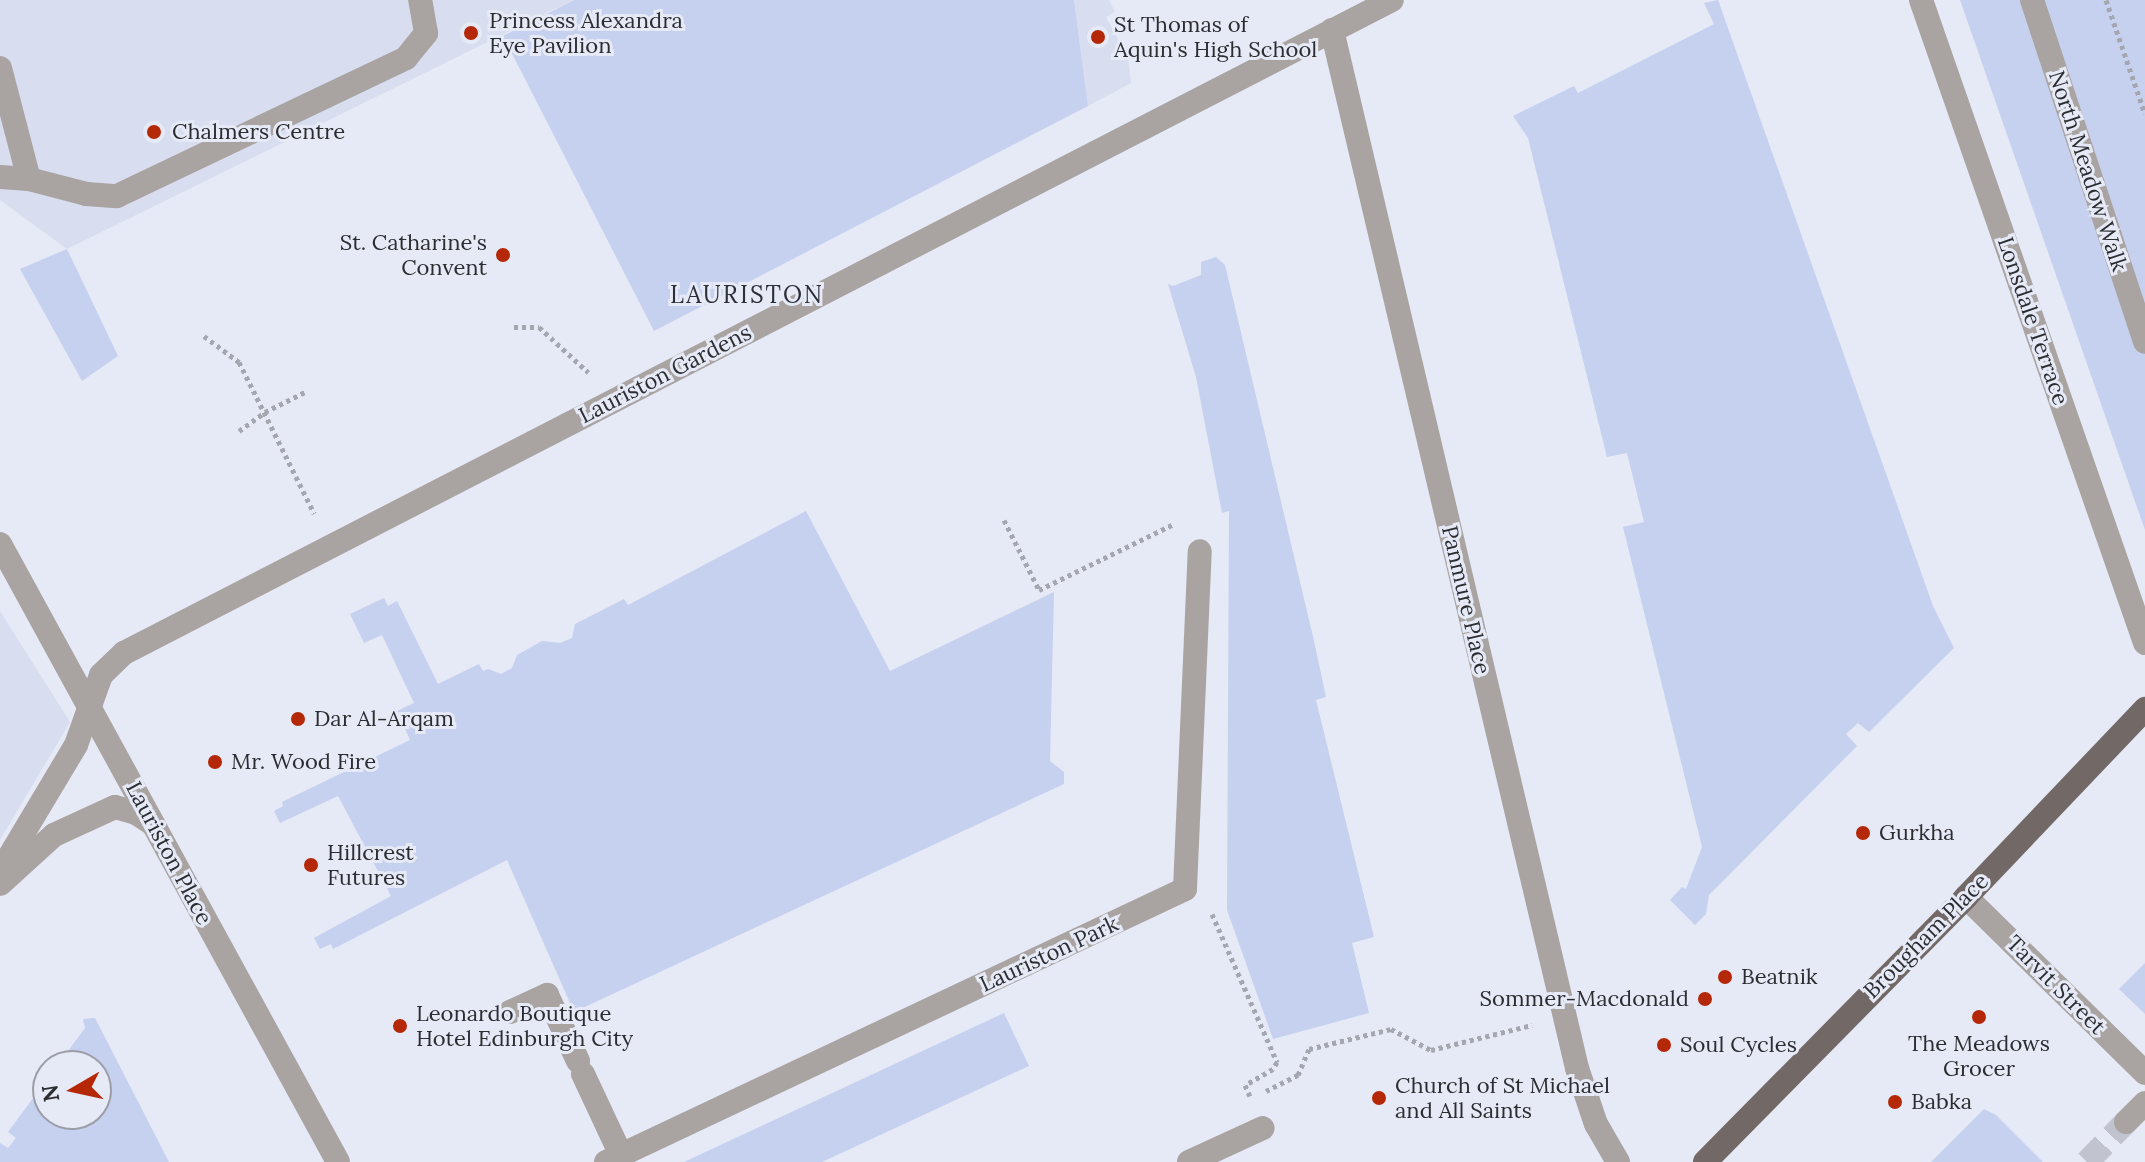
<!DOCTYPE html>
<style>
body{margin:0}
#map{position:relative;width:2145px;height:1162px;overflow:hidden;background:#e6eaf6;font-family:Lora,serif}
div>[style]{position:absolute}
.built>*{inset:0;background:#d8ddef}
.green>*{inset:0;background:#c6d0ef}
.minor-tunnel>*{height:24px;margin-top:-12px;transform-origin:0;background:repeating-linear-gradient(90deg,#c1c4cf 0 24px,transparent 0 36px)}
.path>*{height:5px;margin-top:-2.5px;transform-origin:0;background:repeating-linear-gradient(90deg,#a4a7b0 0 4px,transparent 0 8px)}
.minor>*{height:24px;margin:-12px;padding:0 12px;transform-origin:12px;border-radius:12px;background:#a9a3a2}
.major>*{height:24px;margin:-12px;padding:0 12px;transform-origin:12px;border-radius:12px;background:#726866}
.dots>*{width:22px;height:22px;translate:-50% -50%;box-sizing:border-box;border:4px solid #e6eaf6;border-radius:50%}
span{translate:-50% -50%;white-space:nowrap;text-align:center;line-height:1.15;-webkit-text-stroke:6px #e6eaf6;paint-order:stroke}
.poi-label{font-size:22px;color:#2c2d31}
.left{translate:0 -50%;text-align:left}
.right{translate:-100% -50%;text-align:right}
.street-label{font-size:22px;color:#2c2d31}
.neighbourhood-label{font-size:24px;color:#2c2f38;letter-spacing:2px}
.north{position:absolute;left:32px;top:1050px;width:80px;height:80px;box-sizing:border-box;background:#e6eaf6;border:2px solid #9c9ea7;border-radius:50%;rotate:261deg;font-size:22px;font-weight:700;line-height:32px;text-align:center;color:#2c2d31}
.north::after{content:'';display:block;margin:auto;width:28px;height:36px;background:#b42807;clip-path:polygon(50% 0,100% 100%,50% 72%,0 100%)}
</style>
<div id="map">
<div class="built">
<div style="clip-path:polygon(0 0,573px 0,67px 249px,0 200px)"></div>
<div style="clip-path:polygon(1074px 0,1109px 0,1115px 12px,1106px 17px,1128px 58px,1131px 83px,1088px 106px)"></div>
<div style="clip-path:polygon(0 611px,70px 722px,0 840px)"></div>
</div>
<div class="green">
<div style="clip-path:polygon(574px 0,1074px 0,1088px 106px,654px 331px,503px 36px)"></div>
<div style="clip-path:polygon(1718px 0,1933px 606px,1954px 648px,1869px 732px,1858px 723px,1846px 734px,1857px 746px,1709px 895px,1706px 914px,1695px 925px,1670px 900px,1682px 887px,1686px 889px,1702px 847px,1623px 527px,1644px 522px,1627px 453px,1607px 457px,1528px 138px,1513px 116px,1574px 86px,1578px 93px,1714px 24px,1704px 3px)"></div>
<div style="clip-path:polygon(1960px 0,2145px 0,2145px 530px)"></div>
<div style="clip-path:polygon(67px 249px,118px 356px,82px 381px,20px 269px)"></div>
<div style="clip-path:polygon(1216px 257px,1225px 265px,1314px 641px,1326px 697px,1316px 700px,1374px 937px,1352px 943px,1369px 1013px,1273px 1039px,1227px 910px,1229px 511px,1222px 513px,1196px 377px,1168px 284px,1173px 286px,1201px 275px,1201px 262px)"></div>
<div style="clip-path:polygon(806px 511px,890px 671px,1054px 592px,1050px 761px,1064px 772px,1064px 784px,574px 1012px,507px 860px,333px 949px,331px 944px,320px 949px,314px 938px,391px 896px,338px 796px,280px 823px,274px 811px,283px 806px,282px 802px,410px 740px,397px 711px,414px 703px,382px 635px,364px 643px,350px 614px,384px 598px,388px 606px,397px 601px,438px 684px,479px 664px,483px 671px,488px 669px,501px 674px,512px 668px,517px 655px,542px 641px,560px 643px,572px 638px,575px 624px,624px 599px,628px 605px)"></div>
<div style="clip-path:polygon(2145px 963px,2145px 1014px,2119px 989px)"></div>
<div style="clip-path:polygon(1004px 1013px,1029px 1066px,947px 1104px,822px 1162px,684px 1162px)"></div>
<div style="clip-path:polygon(95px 1018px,169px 1162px,0 1162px,0 1143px,8px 1148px,16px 1138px,8px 1132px,48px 1078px,48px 1114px,96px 1114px,96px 1066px,57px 1066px,85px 1028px,83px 1019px)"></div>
<div style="clip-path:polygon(1984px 1109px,1996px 1115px,2043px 1162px,1931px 1162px)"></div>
</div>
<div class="minor-tunnel">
<div style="left:2087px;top:1162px;width:56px;rotate:-45.7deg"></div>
</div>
<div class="path">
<div style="left:2106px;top:0;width:120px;rotate:71.1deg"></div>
<div style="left:514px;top:327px;width:25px"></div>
<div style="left:539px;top:327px;width:67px;rotate:42.6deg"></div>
<div style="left:204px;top:336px;width:44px;rotate:36.6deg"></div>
<div style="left:239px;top:362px;width:169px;rotate:63.6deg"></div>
<div style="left:239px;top:431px;width:32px;rotate:-36deg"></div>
<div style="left:265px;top:412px;width:47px;rotate:-26.6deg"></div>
<div style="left:1004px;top:520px;width:78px;rotate:63.4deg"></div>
<div style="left:1039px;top:590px;width:150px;rotate:-26.1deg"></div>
<div style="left:1212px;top:914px;width:162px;rotate:66.3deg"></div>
<div style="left:1277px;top:1062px;width:8px;rotate:120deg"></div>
<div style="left:1273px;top:1069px;width:32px;rotate:150deg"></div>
<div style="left:1245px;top:1085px;width:12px;rotate:66deg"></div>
<div style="left:1266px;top:1091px;width:36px;rotate:-27deg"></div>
<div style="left:1298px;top:1075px;width:28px;rotate:-67deg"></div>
<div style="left:1309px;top:1049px;width:84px;rotate:-13.7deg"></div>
<div style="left:1391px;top:1029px;width:45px;rotate:27.7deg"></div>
<div style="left:1431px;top:1050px;width:104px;rotate:-13.9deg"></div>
</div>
<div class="minor">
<div style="left:1921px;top:0;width:681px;rotate:70.79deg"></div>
<div style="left:2032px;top:0;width:360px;rotate:71.7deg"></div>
<div style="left:1332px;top:30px;width:1067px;rotate:76.72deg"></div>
<div style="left:1577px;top:1068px;width:59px;rotate:71.3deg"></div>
<div style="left:1596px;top:1124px;width:44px;rotate:59.9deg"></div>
<div style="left:0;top:68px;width:115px;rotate:75.4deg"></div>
<div style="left:0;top:177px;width:29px;rotate:4deg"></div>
<div style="left:29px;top:179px;width:59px;rotate:14.7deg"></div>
<div style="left:86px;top:194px;width:31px;rotate:4deg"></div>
<div style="left:117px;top:196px;width:320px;rotate:-25.5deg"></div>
<div style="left:406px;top:58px;width:32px;rotate:-51deg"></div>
<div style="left:426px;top:33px;width:34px;rotate:-100deg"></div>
<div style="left:0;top:544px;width:704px;rotate:61.32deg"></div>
<div style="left:0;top:872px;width:148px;rotate:-59.1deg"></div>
<div style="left:76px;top:745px;width:74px;rotate:-70.3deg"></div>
<div style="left:101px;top:675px;width:32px;rotate:-44deg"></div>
<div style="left:124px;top:653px;width:1426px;rotate:-27.25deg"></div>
<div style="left:0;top:884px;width:73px;rotate:-42.2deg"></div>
<div style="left:54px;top:835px;width:67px;rotate:-24.7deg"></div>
<div style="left:115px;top:807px;width:22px;rotate:16deg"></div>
<div style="left:136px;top:813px;width:20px;rotate:33deg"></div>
<div style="left:1966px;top:897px;width:251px;rotate:44.5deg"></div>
<div style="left:510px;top:1012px;width:41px;rotate:-24.7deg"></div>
<div style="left:547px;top:995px;width:73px;rotate:64.8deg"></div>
<div style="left:583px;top:1074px;width:89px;rotate:64.9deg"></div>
<div style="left:2126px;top:1122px;width:27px;rotate:-45deg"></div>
<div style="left:606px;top:1162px;width:640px;rotate:-25.24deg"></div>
<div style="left:1185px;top:889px;width:338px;rotate:-87.5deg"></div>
<div style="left:1189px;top:1162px;width:81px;rotate:-24.7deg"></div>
</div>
<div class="major">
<div style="left:1705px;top:1162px;width:372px;rotate:-45.4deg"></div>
<div style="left:1966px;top:897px;width:260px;rotate:-46.4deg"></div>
</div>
<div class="dots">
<div style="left:471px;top:33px;background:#b42807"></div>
<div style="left:1098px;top:37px;background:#b42807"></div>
<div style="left:154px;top:132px;background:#b42807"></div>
<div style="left:503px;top:255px;background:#b42807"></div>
<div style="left:298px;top:719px;background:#b42807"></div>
<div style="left:215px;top:762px;background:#b42807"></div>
<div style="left:1863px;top:833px;background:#b42807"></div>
<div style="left:311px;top:865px;background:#b42807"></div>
<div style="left:1725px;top:977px;background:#b42807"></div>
<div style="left:1705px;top:999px;background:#b42807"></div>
<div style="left:1979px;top:1017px;background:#b42807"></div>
<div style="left:400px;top:1026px;background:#b42807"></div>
<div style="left:1664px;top:1045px;background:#b42807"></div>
<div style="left:1379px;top:1098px;background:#b42807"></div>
<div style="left:1895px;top:1102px;background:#b42807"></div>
</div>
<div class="poi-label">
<span class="left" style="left:489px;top:33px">Princess Alexandra<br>Eye Pavilion</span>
<span class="left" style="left:1114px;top:37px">St Thomas of<br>Aquin's High School</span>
<span class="left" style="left:172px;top:132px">Chalmers Centre</span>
<span class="right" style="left:487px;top:255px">St. Catharine's<br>Convent</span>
<span class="left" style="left:314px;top:719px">Dar Al-Arqam</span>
<span class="left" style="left:231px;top:762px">Mr. Wood Fire</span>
<span class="left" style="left:1879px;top:833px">Gurkha</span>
<span class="left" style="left:327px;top:865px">Hillcrest<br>Futures</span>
<span class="left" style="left:1741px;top:977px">Beatnik</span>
<span class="right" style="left:1689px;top:999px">Sommer-Macdonald</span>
<span class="left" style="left:416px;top:1026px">Leonardo Boutique<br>Hotel Edinburgh City</span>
<span style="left:1979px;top:1056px">The Meadows<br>Grocer</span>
<span class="left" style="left:1680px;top:1045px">Soul Cycles</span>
<span class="left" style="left:1395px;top:1098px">Church of St Michael<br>and All Saints</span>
<span class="left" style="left:1911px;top:1102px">Babka</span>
</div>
<div class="street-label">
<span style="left:2088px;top:171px;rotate:72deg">North Meadow Walk</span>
<span style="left:2033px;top:321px;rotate:71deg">Lonsdale Terrace</span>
<span style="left:665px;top:374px;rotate:-27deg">Lauriston Gardens</span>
<span style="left:1466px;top:600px;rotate:77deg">Panmure Place</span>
<span style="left:169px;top:853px;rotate:62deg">Lauriston Place</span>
<span style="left:1926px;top:936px;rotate:-45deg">Brougham Place</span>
<span style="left:1049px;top:954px;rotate:-25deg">Lauriston Park</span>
<span style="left:2056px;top:985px;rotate:45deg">Tarvit Street</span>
</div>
<div class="neighbourhood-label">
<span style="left:747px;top:295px">LAURISTON</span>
</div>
<div class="north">N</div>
</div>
